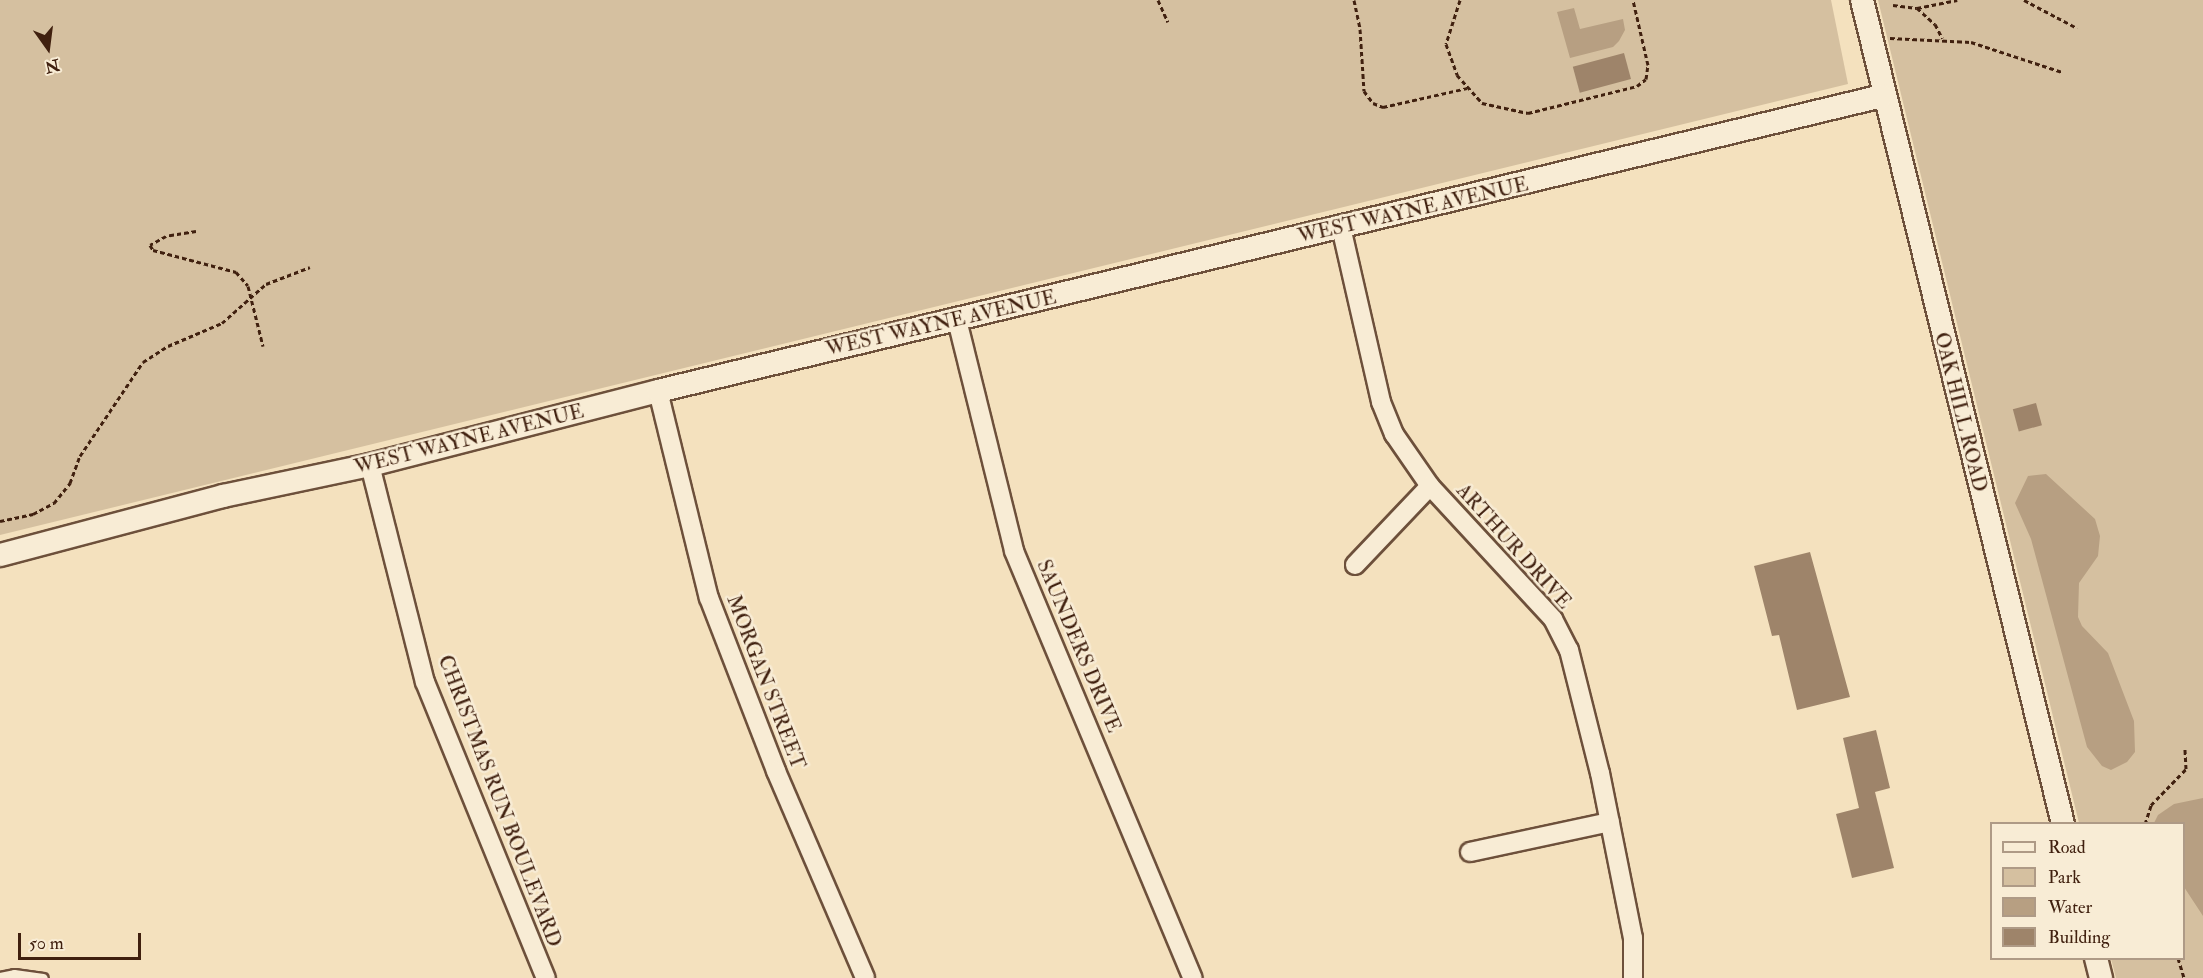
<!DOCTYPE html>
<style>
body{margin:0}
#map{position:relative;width:2203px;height:978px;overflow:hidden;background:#f4e1be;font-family:"IM FELL Double Pica",serif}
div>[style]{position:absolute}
.green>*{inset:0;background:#d5c0a0}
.water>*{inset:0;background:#b79f82}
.building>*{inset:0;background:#9e846a;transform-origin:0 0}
.path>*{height:3px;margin-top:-1.5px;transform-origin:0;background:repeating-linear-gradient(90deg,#40200f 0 4.5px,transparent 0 7.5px)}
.roads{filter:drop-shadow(2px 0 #6d503b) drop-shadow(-2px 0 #6d503b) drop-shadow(0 2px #6d503b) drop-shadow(0 -2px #6d503b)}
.service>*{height:9px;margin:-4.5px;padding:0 4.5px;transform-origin:4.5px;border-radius:4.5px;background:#f8ecd5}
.minor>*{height:18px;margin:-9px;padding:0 9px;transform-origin:9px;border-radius:9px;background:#f8ecd5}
.tertiary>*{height:22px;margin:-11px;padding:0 11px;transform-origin:11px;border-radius:11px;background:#f8ecd5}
span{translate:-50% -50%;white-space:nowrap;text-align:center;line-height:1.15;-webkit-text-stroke:5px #f8ecd5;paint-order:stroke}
.street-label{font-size:20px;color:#40200f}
.legend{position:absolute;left:1990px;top:822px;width:195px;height:138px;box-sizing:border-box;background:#f8ecd5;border:2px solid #ae9a86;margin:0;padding:8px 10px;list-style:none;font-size:18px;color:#40200f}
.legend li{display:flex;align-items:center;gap:12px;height:30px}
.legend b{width:30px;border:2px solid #ae9a86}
.north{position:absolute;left:18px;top:18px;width:60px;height:60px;-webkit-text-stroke:4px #f8ecd5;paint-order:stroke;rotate:166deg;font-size:16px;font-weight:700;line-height:24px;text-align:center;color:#40200f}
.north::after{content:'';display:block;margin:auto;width:21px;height:27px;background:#40200f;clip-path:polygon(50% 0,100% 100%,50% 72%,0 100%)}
.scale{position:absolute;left:18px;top:933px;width:123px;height:27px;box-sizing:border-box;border:3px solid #40200f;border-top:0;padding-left:8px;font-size:18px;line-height:21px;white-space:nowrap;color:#40200f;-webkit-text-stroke:4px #f8ecd5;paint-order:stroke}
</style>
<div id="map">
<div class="green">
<div style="clip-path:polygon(0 0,1831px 0,1848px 84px,0 535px)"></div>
<div style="clip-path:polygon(1878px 0,2203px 0,2203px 978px,2116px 978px,2111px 959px,2184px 958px,2184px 824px,2079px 823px)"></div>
</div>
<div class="water">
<div style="clip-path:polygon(1574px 8px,1580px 29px,1623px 19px,1625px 30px,1619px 41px,1613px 47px,1570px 58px,1557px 12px)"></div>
<div style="clip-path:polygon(2046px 474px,2095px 519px,2100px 536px,2098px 556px,2079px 583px,2078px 617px,2082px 626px,2108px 653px,2134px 721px,2135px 752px,2127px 762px,2111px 770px,2102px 766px,2087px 747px,2031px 539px,2015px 503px,2028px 476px)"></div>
<div style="clip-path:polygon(2203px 798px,2203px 916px,2184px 887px,2184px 824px,2154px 823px,2158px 815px,2174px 804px)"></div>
</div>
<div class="building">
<div style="left:1624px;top:53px;width:27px;height:53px;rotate:75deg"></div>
<div style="left:2036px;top:403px;width:23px;height:24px;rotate:75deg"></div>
<div style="clip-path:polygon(1810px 552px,1850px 697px,1797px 710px,1779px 635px,1772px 636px,1754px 566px)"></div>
<div style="clip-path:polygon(1876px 730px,1890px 788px,1875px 792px,1894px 868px,1852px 878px,1836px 814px,1859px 808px,1843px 738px)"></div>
</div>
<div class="path">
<div style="left:1158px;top:0;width:24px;rotate:66deg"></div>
<div style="left:1354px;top:0;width:30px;rotate:78deg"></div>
<div style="left:1360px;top:29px;width:62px;rotate:86.3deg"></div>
<div style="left:1364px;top:91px;width:15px;rotate:53deg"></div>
<div style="left:1373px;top:103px;width:11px;rotate:22deg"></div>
<div style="left:1383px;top:107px;width:86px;rotate:-12.7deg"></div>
<div style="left:1460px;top:0;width:46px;rotate:107.7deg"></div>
<div style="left:1446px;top:44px;width:33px;rotate:70deg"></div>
<div style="left:1457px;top:75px;width:38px;rotate:48deg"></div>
<div style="left:1482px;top:103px;width:47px;rotate:12.3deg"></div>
<div style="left:1528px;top:113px;width:112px;rotate:-13.9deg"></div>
<div style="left:1637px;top:86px;width:11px;rotate:-38deg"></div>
<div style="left:1646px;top:79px;width:14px;rotate:-82deg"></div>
<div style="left:1648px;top:65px;width:67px;rotate:-103deg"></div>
<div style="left:2024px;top:0;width:60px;rotate:27.8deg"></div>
<div style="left:1893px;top:5px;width:24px;rotate:7deg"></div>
<div style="left:1917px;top:8px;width:41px;rotate:-11.3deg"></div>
<div style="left:1917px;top:8px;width:24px;rotate:42deg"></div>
<div style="left:1935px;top:24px;width:16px;rotate:63deg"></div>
<div style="left:1890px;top:38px;width:81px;rotate:2.8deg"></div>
<div style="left:1971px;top:42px;width:96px;rotate:18.2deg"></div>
<div style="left:196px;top:231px;width:30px;rotate:171deg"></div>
<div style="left:166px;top:236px;width:18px;rotate:151deg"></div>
<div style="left:150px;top:245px;width:6px;rotate:59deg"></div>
<div style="left:153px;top:250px;width:86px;rotate:14.8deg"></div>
<div style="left:236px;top:272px;width:18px;rotate:49deg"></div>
<div style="left:248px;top:286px;width:62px;rotate:76deg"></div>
<div style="left:0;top:521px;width:34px;rotate:-12deg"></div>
<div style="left:33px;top:514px;width:24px;rotate:-28deg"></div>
<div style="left:54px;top:503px;width:26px;rotate:-51deg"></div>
<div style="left:70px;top:483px;width:29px;rotate:-70deg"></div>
<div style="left:80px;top:456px;width:113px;rotate:-56.2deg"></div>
<div style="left:143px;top:362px;width:30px;rotate:-33deg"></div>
<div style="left:168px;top:346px;width:59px;rotate:-23.1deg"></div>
<div style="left:222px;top:323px;width:59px;rotate:-41.6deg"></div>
<div style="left:266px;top:284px;width:47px;rotate:-21.1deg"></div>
<div style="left:2145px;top:824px;width:20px;rotate:-72deg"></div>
<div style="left:2151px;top:805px;width:50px;rotate:-45.8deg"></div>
<div style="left:2186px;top:769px;width:22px;rotate:-93deg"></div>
<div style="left:2178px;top:958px;width:21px;rotate:73deg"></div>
</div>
<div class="roads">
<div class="service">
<div style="left:0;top:977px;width:14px;rotate:-12deg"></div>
<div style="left:14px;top:974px;width:29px;rotate:8deg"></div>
</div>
<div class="minor">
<div style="left:1341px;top:227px;width:180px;rotate:77.1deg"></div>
<div style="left:1381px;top:402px;width:35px;rotate:68deg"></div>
<div style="left:1394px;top:434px;width:63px;rotate:55.3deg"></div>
<div style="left:1430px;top:486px;width:181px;rotate:47.2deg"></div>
<div style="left:1553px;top:619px;width:35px;rotate:63deg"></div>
<div style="left:1569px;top:650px;width:127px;rotate:75.9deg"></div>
<div style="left:1600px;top:773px;width:168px;rotate:78.7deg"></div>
<div style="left:1633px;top:938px;width:40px;rotate:90deg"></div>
<div style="left:957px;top:320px;width:238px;rotate:76.1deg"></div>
<div style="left:1014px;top:551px;width:463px;rotate:67.3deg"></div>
<div style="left:658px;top:391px;width:213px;rotate:76.2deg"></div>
<div style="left:709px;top:598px;width:186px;rotate:68.8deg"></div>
<div style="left:776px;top:771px;width:225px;rotate:66.7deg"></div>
<div style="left:370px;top:465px;width:224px;rotate:75.8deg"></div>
<div style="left:425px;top:682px;width:320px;rotate:67.8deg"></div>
<div style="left:1355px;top:565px;width:109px;rotate:-46.5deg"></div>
<div style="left:1470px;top:852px;width:143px;rotate:-12.1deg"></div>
</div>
<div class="tertiary">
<div style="left:1862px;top:0;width:848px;rotate:76.29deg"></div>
<div style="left:0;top:555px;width:231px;rotate:-14.8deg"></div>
<div style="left:223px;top:496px;width:150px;rotate:-11.9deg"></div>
<div style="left:370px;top:465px;width:297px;rotate:-14.4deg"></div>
<div style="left:658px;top:391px;width:1259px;rotate:-13.55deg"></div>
<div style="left:2096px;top:958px;width:21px;rotate:76deg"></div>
</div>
</div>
<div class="street-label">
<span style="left:1413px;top:210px;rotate:-13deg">WEST WAYNE AVENUE</span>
<span style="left:941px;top:323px;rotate:-13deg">WEST WAYNE AVENUE</span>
<span style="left:1961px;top:412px;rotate:76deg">OAK HILL ROAD</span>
<span style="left:469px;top:439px;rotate:-14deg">WEST WAYNE AVENUE</span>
<span style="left:1514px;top:546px;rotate:48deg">ARTHUR DRIVE</span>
<span style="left:1079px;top:646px;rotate:67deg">SAUNDERS DRIVE</span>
<span style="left:766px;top:682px;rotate:69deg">MORGAN STREET</span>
<span style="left:500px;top:801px;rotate:69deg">CHRISTMAS RUN BOULEVARD</span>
</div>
<ul class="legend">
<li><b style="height:8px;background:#f8ecd5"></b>Road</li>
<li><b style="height:16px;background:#d5c0a0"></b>Park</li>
<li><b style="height:16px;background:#b79f82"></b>Water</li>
<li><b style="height:16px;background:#9e846a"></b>Building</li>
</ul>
<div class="north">N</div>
<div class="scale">50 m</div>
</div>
